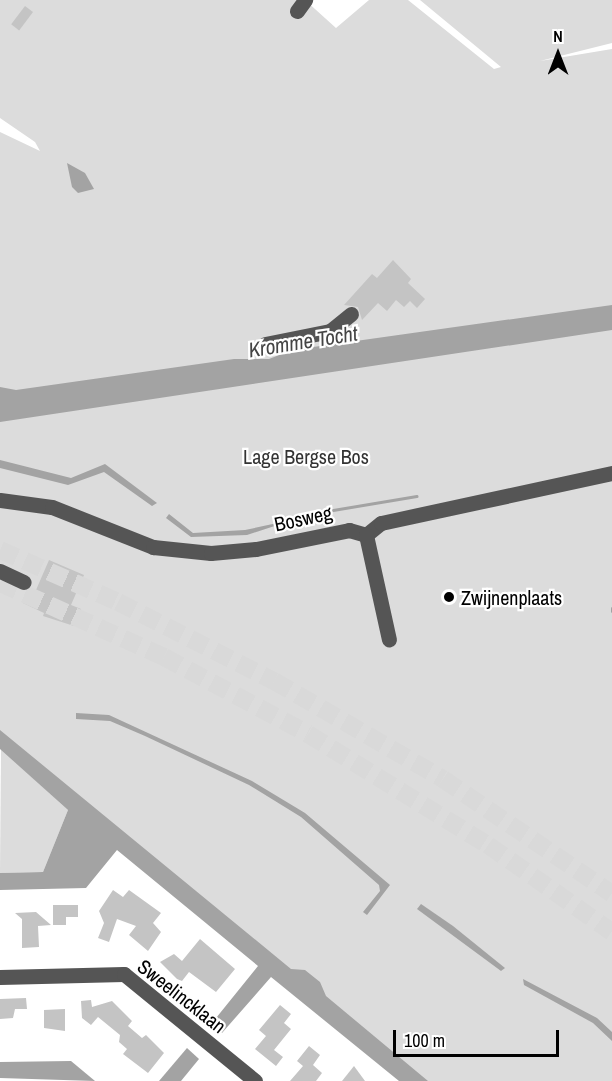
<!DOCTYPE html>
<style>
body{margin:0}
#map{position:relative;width:612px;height:1081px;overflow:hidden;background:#fff;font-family:"Archivo Narrow",sans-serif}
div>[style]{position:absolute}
.green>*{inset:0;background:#dcdcdc}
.water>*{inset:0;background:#a3a3a3}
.stream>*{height:3px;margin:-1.5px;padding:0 1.5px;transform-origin:1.5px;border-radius:1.5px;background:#a3a3a3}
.building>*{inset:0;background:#c4c4c4;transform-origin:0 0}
.highway-tunnel>*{height:18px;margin-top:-9px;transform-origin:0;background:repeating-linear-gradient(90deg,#d9d9d9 0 18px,transparent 0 27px)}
.minor>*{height:15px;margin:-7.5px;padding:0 7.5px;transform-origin:7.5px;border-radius:7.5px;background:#555}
.dots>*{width:16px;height:16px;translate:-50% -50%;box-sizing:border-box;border:3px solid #fff;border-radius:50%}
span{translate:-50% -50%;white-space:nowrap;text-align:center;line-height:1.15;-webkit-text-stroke:4.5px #fff;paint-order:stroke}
.park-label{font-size:20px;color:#333}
.street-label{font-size:20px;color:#000}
.poi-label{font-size:20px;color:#000}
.left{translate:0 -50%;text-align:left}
.water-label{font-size:21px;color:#444;font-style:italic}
.north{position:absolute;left:528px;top:24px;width:60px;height:60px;-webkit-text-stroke:4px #fff;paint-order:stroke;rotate:0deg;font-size:16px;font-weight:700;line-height:24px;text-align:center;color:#000}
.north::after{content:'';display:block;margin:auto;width:21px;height:27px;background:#000;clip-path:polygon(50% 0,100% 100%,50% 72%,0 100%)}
.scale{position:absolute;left:393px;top:1030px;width:166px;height:27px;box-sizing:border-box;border:3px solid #000;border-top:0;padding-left:8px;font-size:18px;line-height:21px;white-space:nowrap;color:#000;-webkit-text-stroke:4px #fff;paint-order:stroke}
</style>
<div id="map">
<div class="green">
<div style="clip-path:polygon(0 0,305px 0,336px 28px,369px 0,408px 0,494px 69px,501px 67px,420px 0,612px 0,612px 43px,540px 61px,612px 49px,612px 1081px,421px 1081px,0 737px,0 132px,40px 151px,35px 142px,0 118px)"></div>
<div style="clip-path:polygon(1px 749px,68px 810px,43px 872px,0 873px)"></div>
</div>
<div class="water">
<div style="clip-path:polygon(67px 163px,85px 173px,94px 189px,78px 193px,72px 187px)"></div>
<div style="clip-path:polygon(612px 305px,612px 330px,0 422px,0 387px,16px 390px,234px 359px,269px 359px,292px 350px)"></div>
<div style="clip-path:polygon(0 460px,71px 478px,105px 464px,157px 503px,152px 506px,104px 472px,68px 485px,0 468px)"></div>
<div style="clip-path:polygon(169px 514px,193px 533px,245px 530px,296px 519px,247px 535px,191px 537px,166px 518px)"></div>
<div style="clip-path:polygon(76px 713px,109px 715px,252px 781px,305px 813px,390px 885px,367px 915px,363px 912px,380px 891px,379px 885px,301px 817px,249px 785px,145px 736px,110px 721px,76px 719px)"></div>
<div style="clip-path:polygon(0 730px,291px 969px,305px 970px,320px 982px,326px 996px,428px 1081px,399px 1081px,271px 977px,222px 1033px,212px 1023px,258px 966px,117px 850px,86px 888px,0 890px,0 873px,43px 872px,68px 810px,0 749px)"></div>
<div style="clip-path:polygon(421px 904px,453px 926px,505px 968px,501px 971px,417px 909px)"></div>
<div style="clip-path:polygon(523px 979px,597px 1018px,612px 1032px,612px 1041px,593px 1023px,524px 985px)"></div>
<div style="clip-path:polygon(187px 1048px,199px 1059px,181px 1081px,159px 1081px)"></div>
<div style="clip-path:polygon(71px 1061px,95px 1081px,0 1078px,0 1062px)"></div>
</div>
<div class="stream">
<div style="left:309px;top:514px;width:109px;rotate:-9.5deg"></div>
<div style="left:612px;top:608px;width:3px;rotate:90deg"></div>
</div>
<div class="building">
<div style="left:25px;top:6px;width:10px;height:23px;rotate:37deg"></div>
<div style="clip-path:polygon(393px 260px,411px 279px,408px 283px,425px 299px,417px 308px,410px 301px,404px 307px,396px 300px,387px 311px,378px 303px,362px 320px,358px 307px,344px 305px,372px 274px,377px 278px)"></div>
<div style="clip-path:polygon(49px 560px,84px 575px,71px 605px,81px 609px,74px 626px,43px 616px,44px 613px,23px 603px,29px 590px,36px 590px)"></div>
<div style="clip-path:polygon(113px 890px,123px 897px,129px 890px,161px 913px,153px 923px,161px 932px,148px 951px,129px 935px,136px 926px,117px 919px,109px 942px,98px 938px,104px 923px,99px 911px)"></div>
<div style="clip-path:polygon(53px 905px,78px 905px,78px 917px,66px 917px,66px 925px,53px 925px)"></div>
<div style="clip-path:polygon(36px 912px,51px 925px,38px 926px,39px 947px,22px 948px,22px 919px,15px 913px)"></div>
<div style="clip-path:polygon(200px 939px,235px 969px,216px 992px,189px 972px,182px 981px,177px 979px,160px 962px,174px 954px,182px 961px)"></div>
<div style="clip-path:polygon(26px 998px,27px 1009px,15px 1009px,13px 1018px,0 1019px,0 999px)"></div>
<div style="clip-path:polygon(91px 1000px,92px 1007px,112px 1001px,132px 1021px,128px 1026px,142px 1038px,146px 1035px,164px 1053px,148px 1073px,123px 1054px,127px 1049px,119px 1042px,120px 1035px,98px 1017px,91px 1025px,82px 1018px,81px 1001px)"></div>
<div style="clip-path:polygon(280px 1005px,291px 1014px,284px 1023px,291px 1029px,274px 1050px,283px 1057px,276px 1066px,255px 1049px,266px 1036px,259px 1030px)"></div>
<div style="clip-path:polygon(65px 1009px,65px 1031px,44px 1028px,44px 1010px)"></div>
<div style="clip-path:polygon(309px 1046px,320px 1055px,313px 1065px,322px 1073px,316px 1081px,290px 1081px,303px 1066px,297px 1061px)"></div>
<div style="clip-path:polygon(354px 1066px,365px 1081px,342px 1081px)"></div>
</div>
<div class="highway-tunnel">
<div style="left:0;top:550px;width:129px;rotate:23.8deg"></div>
<div style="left:118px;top:602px;width:175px;rotate:26.9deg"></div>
<div style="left:274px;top:681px;width:195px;rotate:30.1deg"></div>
<div style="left:443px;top:779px;width:204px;rotate:34.2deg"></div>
<div style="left:0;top:583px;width:180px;rotate:24.3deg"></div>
<div style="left:164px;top:657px;width:163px;rotate:28.1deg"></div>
<div style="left:308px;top:734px;width:211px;rotate:31.7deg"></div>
<div style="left:488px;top:845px;width:151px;rotate:35.1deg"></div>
</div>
<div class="minor">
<div style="left:297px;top:11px;width:14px;rotate:-54deg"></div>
<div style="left:265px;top:344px;width:66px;rotate:-11.3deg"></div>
<div style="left:330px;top:331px;width:27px;rotate:-39deg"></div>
<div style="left:0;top:500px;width:52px;rotate:7.7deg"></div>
<div style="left:52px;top:507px;width:109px;rotate:21.6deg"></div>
<div style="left:153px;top:547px;width:58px;rotate:5.9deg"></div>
<div style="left:211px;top:553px;width:45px;rotate:-5.1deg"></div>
<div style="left:256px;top:549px;width:95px;rotate:-11.5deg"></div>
<div style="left:349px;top:530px;width:18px;rotate:16deg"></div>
<div style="left:366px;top:535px;width:19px;rotate:-39deg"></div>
<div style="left:381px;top:523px;width:236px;rotate:-12.2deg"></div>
<div style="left:366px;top:535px;width:107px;rotate:77.6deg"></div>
<div style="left:0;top:571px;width:26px;rotate:25deg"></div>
<div style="left:0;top:977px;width:124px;rotate:-1.4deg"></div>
<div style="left:124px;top:974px;width:169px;rotate:39.2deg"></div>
</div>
<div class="dots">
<div style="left:449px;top:597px;background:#000"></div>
</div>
<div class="park-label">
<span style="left:306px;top:456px">Lage Bergse Bos</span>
</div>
<div class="street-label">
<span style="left:303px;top:518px;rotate:-12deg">Bosweg</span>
<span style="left:182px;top:996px;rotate:38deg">Sweelincklaan</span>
</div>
<div class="poi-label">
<span class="left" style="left:461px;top:597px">Zwijnenplaats</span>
</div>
<div class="water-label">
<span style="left:303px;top:342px;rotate:-9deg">Kromme Tocht</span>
</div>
<div class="north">N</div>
<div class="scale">100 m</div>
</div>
